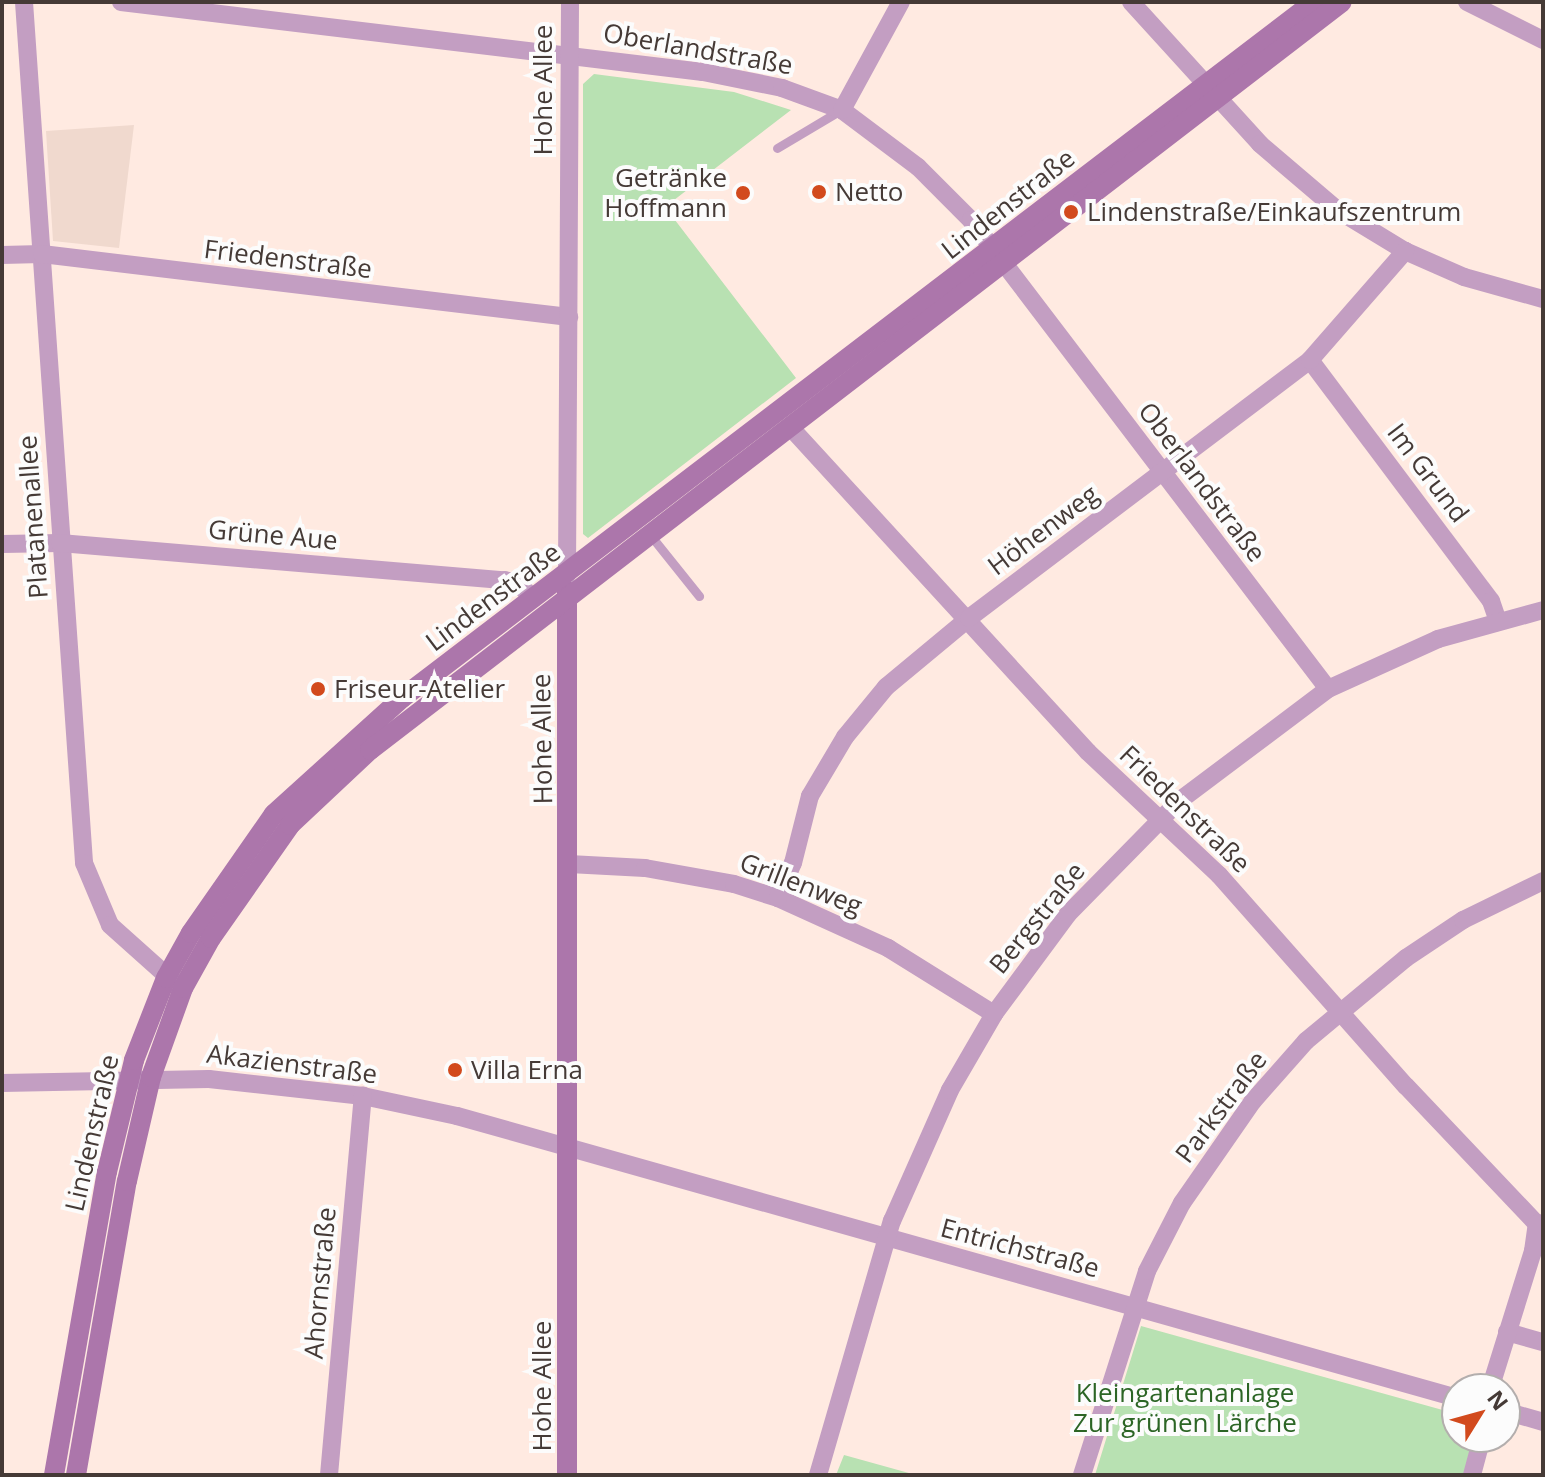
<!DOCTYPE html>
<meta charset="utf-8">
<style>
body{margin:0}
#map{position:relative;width:1545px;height:1477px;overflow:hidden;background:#ffeae1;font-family:"Open Sans",sans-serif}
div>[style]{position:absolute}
.commercial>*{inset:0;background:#f0d9ce}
.green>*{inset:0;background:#b8e1b2}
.lane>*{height:9px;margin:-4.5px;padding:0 4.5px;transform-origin:4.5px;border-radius:4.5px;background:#c39ec2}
.street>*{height:18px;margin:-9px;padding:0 9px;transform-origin:9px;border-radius:9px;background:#c39ec2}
.secondary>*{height:20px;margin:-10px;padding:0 10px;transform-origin:10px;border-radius:10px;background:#ac76ab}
.dots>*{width:22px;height:22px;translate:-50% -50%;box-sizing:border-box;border:4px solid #fcfcfc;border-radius:50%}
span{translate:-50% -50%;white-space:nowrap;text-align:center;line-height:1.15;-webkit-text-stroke:8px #fcfcfc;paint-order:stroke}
.street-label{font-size:26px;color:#453a36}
.poi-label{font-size:26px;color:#453a36}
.right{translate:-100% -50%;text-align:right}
.left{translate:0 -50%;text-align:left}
.park-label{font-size:26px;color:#2c6525}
.frame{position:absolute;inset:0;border:4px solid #453a36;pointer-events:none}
.north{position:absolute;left:1441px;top:1373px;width:80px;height:80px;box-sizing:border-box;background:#fcfcfc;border:2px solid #b3aead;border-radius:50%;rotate:53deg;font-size:22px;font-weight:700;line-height:32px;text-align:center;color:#453a36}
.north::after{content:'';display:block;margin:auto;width:28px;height:36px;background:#d24a1d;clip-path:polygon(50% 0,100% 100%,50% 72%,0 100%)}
</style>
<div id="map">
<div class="commercial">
<div style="clip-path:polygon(134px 125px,119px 248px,53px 241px,46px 131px)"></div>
</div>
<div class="green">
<div style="clip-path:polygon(594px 74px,734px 92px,791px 110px,665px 207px,796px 378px,588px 538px,583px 534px,583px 84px)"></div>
<div style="clip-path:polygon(1141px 1326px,1457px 1414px,1457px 1437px,1473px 1437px,1464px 1475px,1095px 1475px)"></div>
<div style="clip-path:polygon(844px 1455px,916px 1475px,836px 1475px)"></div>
</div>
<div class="lane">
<div style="left:777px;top:148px;width:72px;rotate:-30.8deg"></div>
<div style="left:651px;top:536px;width:77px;rotate:51.3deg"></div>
</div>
<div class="street">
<div style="left:24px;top:2px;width:863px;rotate:86.01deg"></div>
<div style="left:84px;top:863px;width:67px;rotate:67.2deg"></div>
<div style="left:110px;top:925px;width:90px;rotate:41.8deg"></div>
<div style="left:121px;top:2px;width:586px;rotate:6.86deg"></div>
<div style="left:703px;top:72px;width:81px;rotate:11.4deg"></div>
<div style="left:782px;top:88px;width:64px;rotate:20.1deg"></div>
<div style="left:842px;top:110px;width:95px;rotate:36.9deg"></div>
<div style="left:918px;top:167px;width:75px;rotate:45deg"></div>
<div style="left:971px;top:220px;width:589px;rotate:52.72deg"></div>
<div style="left:1131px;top:2px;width:192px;rotate:47.7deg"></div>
<div style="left:1260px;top:144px;width:100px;rotate:40.5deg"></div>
<div style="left:1336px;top:209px;width:81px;rotate:31.3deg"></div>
<div style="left:1405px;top:251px;width:64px;rotate:23.8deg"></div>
<div style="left:1464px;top:277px;width:82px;rotate:15.6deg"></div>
<div style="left:1467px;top:2px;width:85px;rotate:26.6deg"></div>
<div style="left:842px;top:110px;width:123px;rotate:-61.4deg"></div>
<div style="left:2px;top:255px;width:40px;rotate:-1.4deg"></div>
<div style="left:42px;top:254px;width:531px;rotate:6.82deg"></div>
<div style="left:1310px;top:360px;width:301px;rotate:53.1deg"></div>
<div style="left:1491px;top:601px;width:21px;rotate:71deg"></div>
<div style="left:792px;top:429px;width:438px;rotate:47.5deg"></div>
<div style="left:1088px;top:752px;width:180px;rotate:43.2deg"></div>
<div style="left:1219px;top:875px;width:282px;rotate:48.5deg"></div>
<div style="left:1406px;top:1086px;width:190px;rotate:46.5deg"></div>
<div style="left:1537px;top:1224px;width:6px;rotate:-9deg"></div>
<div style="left:2px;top:544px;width:58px;rotate:-1deg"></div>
<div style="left:60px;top:543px;width:447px;rotate:4.8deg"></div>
<div style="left:505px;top:580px;width:16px;rotate:18deg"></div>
<div style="left:520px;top:585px;width:19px;rotate:47deg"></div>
<div style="left:567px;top:575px;width:573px;rotate:-89.7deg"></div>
<div style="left:569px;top:864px;width:76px;rotate:3deg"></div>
<div style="left:645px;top:868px;width:90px;rotate:10.2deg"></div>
<div style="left:734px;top:884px;width:46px;rotate:17.7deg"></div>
<div style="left:778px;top:898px;width:121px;rotate:24.4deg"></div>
<div style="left:888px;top:948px;width:125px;rotate:31.9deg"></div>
<div style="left:778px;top:898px;width:38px;rotate:-67deg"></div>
<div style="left:793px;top:863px;width:69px;rotate:-75.8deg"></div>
<div style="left:810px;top:796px;width:69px;rotate:-59.3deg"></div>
<div style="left:845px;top:737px;width:65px;rotate:-50.6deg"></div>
<div style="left:886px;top:687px;width:108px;rotate:-39.7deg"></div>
<div style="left:969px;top:618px;width:428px;rotate:-37.1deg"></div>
<div style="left:1310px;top:360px;width:145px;rotate:-48.9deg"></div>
<div style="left:2px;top:1083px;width:207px;rotate:-1.1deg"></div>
<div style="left:209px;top:1079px;width:155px;rotate:6.3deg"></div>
<div style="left:363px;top:1096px;width:96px;rotate:12deg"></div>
<div style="left:457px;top:1116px;width:1039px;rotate:15.75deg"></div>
<div style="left:1507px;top:1332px;width:37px;rotate:16deg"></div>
<div style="left:1490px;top:1389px;width:145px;rotate:-72.7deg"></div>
<div style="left:1533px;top:1251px;width:27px;rotate:-82deg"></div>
<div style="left:1505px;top:1411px;width:40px;rotate:16deg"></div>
<div style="left:329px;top:1475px;width:381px;rotate:-84.9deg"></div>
<div style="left:818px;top:1475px;width:265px;rotate:-73.8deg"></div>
<div style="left:892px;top:1221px;width:143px;rotate:-66.1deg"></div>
<div style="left:950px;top:1090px;width:88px;rotate:-59.9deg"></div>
<div style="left:994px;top:1014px;width:124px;rotate:-53.5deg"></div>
<div style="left:1068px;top:914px;width:158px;rotate:-45.5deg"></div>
<div style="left:1179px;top:801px;width:186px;rotate:-36.9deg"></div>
<div style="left:1328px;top:689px;width:121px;rotate:-24.4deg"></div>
<div style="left:1438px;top:639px;width:109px;rotate:-15.4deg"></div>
<div style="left:1082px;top:1475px;width:214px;rotate:-72.3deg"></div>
<div style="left:1147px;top:1271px;width:76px;rotate:-62.8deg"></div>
<div style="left:1182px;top:1203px;width:124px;rotate:-55.2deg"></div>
<div style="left:1253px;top:1101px;width:80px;rotate:-48.5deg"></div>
<div style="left:1306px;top:1041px;width:130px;rotate:-39.7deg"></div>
<div style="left:1406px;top:958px;width:69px;rotate:-33.7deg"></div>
<div style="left:1463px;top:920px;width:89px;rotate:-26deg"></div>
<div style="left:1472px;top:1475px;width:39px;rotate:-75deg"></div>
</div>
<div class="secondary">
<div style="left:567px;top:591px;width:884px;rotate:90deg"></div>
<div style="left:54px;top:1475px;width:308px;rotate:-80.1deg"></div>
<div style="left:107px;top:1172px;width:115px;rotate:-76.4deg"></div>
<div style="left:134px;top:1060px;width:88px;rotate:-68.7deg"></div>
<div style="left:166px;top:978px;width:51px;rotate:-60.9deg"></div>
<div style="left:191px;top:933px;width:145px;rotate:-55.1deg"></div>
<div style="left:274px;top:814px;width:173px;rotate:-42.2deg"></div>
<div style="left:402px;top:698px;width:1147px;rotate:-37.35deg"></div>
<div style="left:76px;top:1475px;width:298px;rotate:-80.2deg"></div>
<div style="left:127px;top:1181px;width:107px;rotate:-77deg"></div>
<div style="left:151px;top:1077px;width:95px;rotate:-70.2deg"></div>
<div style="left:183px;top:988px;width:57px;rotate:-60.8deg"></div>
<div style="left:211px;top:938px;width:138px;rotate:-55deg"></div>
<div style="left:290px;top:825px;width:110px;rotate:-43.2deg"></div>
<div style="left:370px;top:750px;width:1226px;rotate:-37.58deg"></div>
</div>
<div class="dots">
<div style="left:819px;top:192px;background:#d24a1d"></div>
<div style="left:743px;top:193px;background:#d24a1d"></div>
<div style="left:1071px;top:212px;background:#d24a1d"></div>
<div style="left:318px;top:689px;background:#d24a1d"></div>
<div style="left:455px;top:1070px;background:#d24a1d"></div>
</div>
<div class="street-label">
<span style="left:698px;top:49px;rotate:10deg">Oberlandstraße</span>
<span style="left:543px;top:90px;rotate:-90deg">Hohe Allee</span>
<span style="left:1008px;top:204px;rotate:-38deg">Lindenstraße</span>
<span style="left:288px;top:259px;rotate:7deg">Friedenstraße</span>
<span style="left:1428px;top:473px;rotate:53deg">Im Grund</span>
<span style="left:1202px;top:482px;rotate:53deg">Oberlandstraße</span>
<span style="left:33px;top:517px;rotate:-94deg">Platanenallee</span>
<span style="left:1043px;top:530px;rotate:-37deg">Höhenweg</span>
<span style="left:273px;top:535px;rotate:5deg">Grüne Aue</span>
<span style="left:493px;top:597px;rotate:-37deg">Lindenstraße</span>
<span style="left:542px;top:739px;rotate:-91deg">Hohe Allee</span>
<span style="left:1185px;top:809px;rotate:44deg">Friedenstraße</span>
<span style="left:801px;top:884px;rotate:21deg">Grillenweg</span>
<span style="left:1037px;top:918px;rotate:-51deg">Bergstraße</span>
<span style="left:292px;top:1064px;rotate:7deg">Akazienstraße</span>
<span style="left:1221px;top:1107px;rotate:-53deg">Parkstraße</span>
<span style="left:92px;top:1133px;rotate:-77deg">Lindenstraße</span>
<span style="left:1020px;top:1248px;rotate:15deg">Entrichstraße</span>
<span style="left:320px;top:1283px;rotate:-85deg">Ahornstraße</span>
<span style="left:542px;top:1386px;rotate:-90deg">Hohe Allee</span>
</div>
<div class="poi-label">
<span class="right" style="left:727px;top:193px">Getränke<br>Hoffmann</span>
<span class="left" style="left:835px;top:192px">Netto</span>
<span class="left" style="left:1087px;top:212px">Lindenstraße/Einkaufszentrum</span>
<span class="left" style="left:334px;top:689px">Friseur-Atelier</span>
<span class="left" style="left:471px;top:1070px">Villa Erna</span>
</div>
<div class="park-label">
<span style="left:1185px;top:1408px">Kleingartenanlage<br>Zur grünen Lärche</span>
</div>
<div class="frame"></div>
<div class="north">N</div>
</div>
